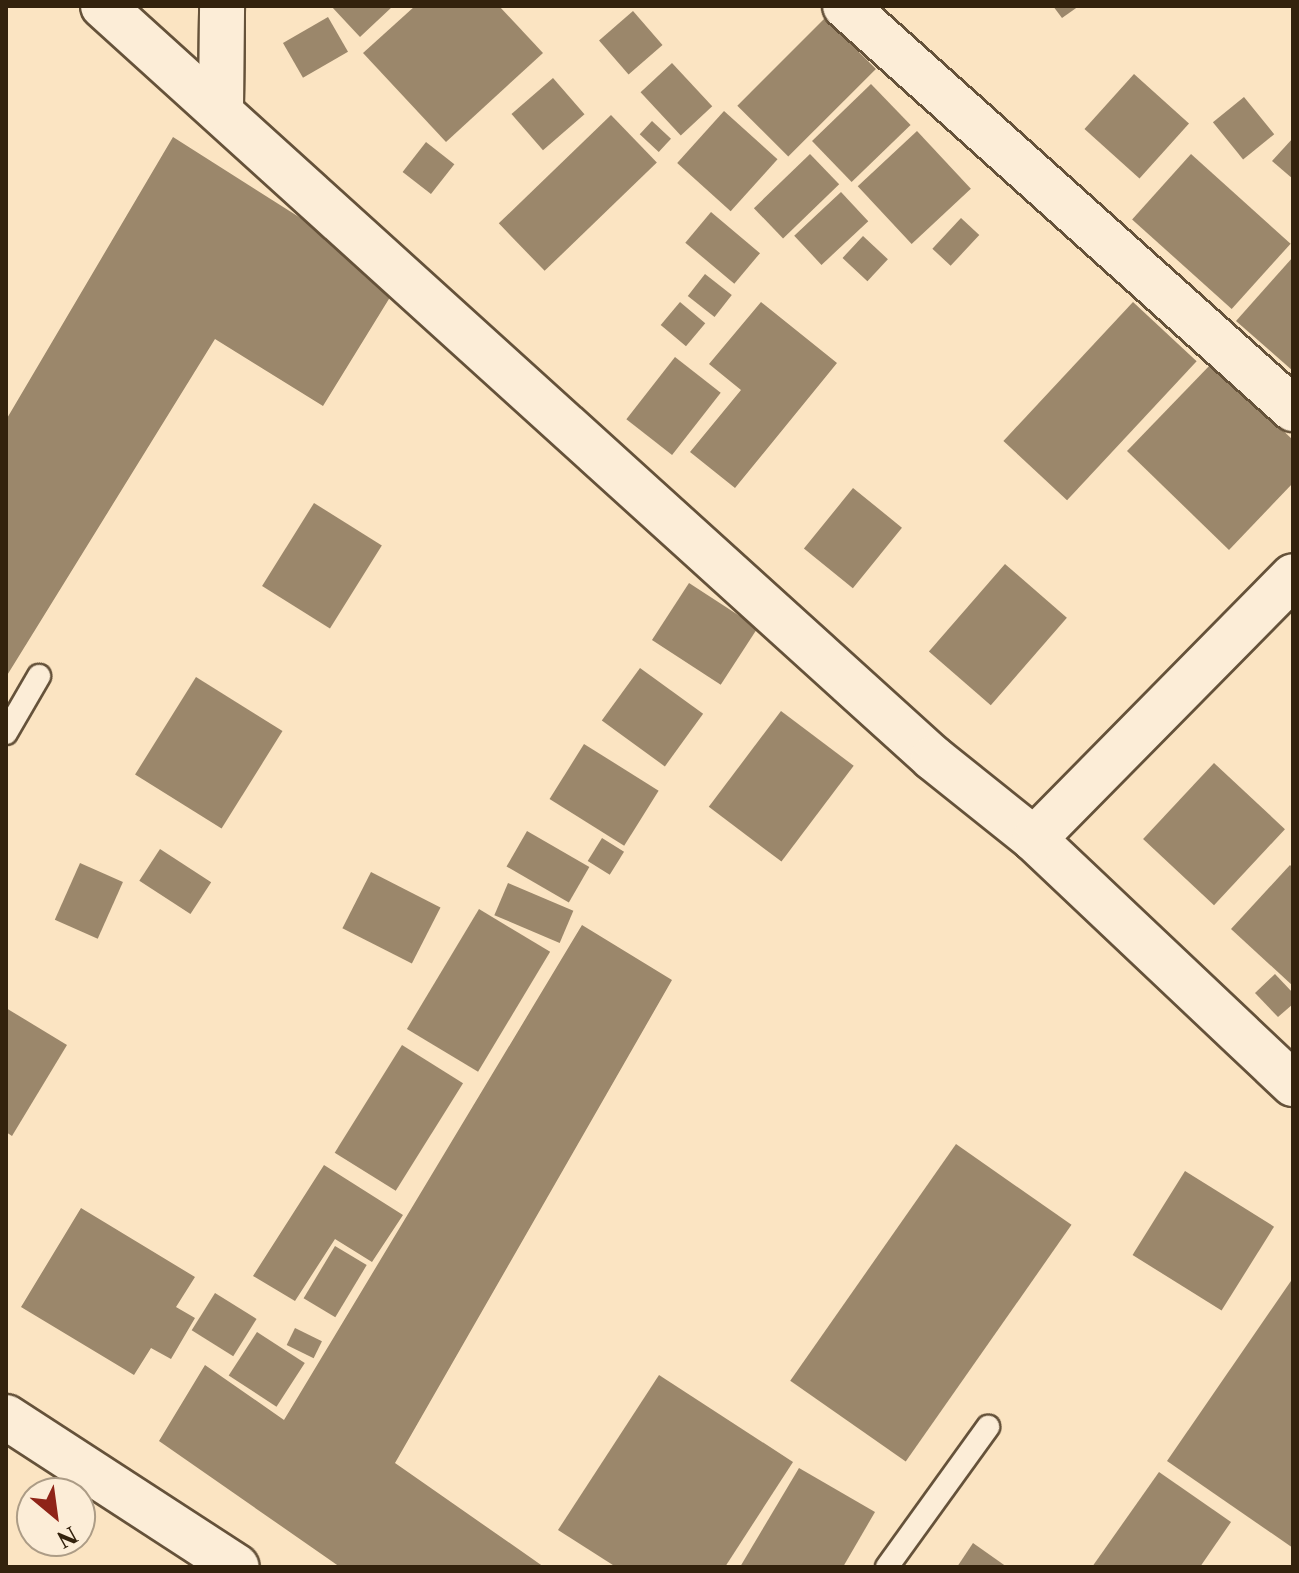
<!DOCTYPE html>
<style>
body{margin:0}
#map{position:relative;width:1299px;height:1573px;overflow:hidden;background:#fbe4c2;font-family:"Libre Caslon Text",serif}
div>[style]{position:absolute}
.building>*{inset:0;background:#9b876b;transform-origin:0 0}
.roads{filter:drop-shadow(2px 0 #65523a) drop-shadow(-2px 0 #65523a) drop-shadow(0 2px #65523a) drop-shadow(0 -2px #65523a)}
.service>*{height:22px;margin:-11px;padding:0 11px;transform-origin:11px;border-radius:11px;background:#fcedd7}
.minor>*{height:44px;margin:-22px;padding:0 22px;transform-origin:22px;border-radius:22px;background:#fcedd7}
span{translate:-50% -50%;white-space:nowrap;text-align:center;line-height:1.15;-webkit-text-stroke:7px #fcedd7;paint-order:stroke}
.frame{position:absolute;inset:0;border:8px solid #33220d;pointer-events:none}
.north{position:absolute;left:16px;top:1477px;width:80px;height:80px;box-sizing:border-box;background:#fcedd7;border:2px solid #ac9c86;border-radius:50%;rotate:151deg;font-size:22px;font-weight:700;line-height:32px;text-align:center;color:#33220d}
.north::after{content:'';display:block;margin:auto;width:28px;height:36px;background:#8f2418;clip-path:polygon(50% 0,100% 100%,50% 72%,0 100%)}
</style>
<div id="map">
<div class="building">
<div style="clip-path:polygon(331px 6px,393px 6px,360px 37px)"></div>
<div style="clip-path:polygon(415px 6px,499px 6px,543px 53px,446px 142px,363px 53px)"></div>
<div style="clip-path:polygon(1053px 6px,1079px 6px,1062px 18px)"></div>
<div style="left:633px;top:11px;width:45px;height:45px;rotate:49deg"></div>
<div style="left:328px;top:17px;width:40px;height:52px;rotate:60deg"></div>
<div style="left:825px;top:18px;width:72px;height:124px;rotate:45deg"></div>
<div style="left:672px;top:63px;width:59px;height:43px;rotate:47deg"></div>
<div style="left:1134px;top:74px;width:74px;height:74px;rotate:42deg"></div>
<div style="left:553px;top:78px;width:48px;height:55px;rotate:49deg"></div>
<div style="left:871px;top:84px;width:57px;height:82px;rotate:46deg"></div>
<div style="left:1244px;top:97px;width:48px;height:40px;rotate:51deg"></div>
<div style="left:724px;top:111px;width:72px;height:70px;rotate:42deg"></div>
<div style="left:611px;top:115px;width:66px;height:156px;rotate:46deg"></div>
<div style="left:652px;top:121px;width:26px;height:18px;rotate:43deg"></div>
<div style="left:917px;top:131px;width:79px;height:81px;rotate:47deg"></div>
<div style="clip-path:polygon(173px 137px,400px 281px,323px 406px,215px 339px,6px 677px,6px 420px)"></div>
<div style="clip-path:polygon(1293px 138px,1293px 179px,1272px 161px)"></div>
<div style="left:426px;top:142px;width:36px;height:38px;rotate:38deg"></div>
<div style="left:810px;top:154px;width:42px;height:78px;rotate:46deg"></div>
<div style="left:1191px;top:154px;width:134px;height:88px;rotate:42deg"></div>
<div style="left:841px;top:192px;width:40px;height:64px;rotate:47deg"></div>
<div style="left:711px;top:212px;width:64px;height:40px;rotate:40deg"></div>
<div style="left:961px;top:218px;width:25px;height:42px;rotate:43deg"></div>
<div style="left:863px;top:236px;width:34px;height:30px;rotate:43deg"></div>
<div style="clip-path:polygon(1293px 257px,1293px 371px,1236px 321px)"></div>
<div style="left:705px;top:274px;width:34px;height:28px;rotate:38deg"></div>
<div style="left:680px;top:302px;width:33px;height:30px;rotate:40deg"></div>
<div style="clip-path:polygon(761px 302px,837px 363px,735px 488px,690px 452px,741px 390px,709px 364px)"></div>
<div style="left:1133px;top:302px;width:87px;height:190px;rotate:43deg"></div>
<div style="left:675px;top:357px;width:58px;height:79px;rotate:38deg"></div>
<div style="clip-path:polygon(1212px 363px,1293px 440px,1293px 483px,1229px 550px,1127px 451px)"></div>
<div style="left:853px;top:488px;width:63px;height:78px;rotate:39deg"></div>
<div style="left:314px;top:503px;width:80px;height:98px;rotate:32deg"></div>
<div style="left:1005px;top:564px;width:82px;height:116px;rotate:41deg"></div>
<div style="left:689px;top:583px;width:82px;height:68px;rotate:33deg"></div>
<div style="left:640px;top:668px;width:78px;height:65px;rotate:36deg"></div>
<div style="left:196px;top:677px;width:102px;height:115px;rotate:32deg"></div>
<div style="left:781px;top:711px;width:91px;height:120px;rotate:37deg"></div>
<div style="left:584px;top:744px;width:88px;height:65px;rotate:32deg"></div>
<div style="left:1214px;top:763px;width:97px;height:104px;rotate:43deg"></div>
<div style="left:527px;top:831px;width:72px;height:41px;rotate:30deg"></div>
<div style="left:602px;top:838px;width:26px;height:27px;rotate:32deg"></div>
<div style="left:160px;top:849px;width:61px;height:38px;rotate:33deg"></div>
<div style="left:80px;top:863px;width:47px;height:62px;rotate:24deg"></div>
<div style="clip-path:polygon(1290px 865px,1293px 868px,1293px 986px,1231px 929px)"></div>
<div style="left:371px;top:872px;width:78px;height:63px;rotate:27deg"></div>
<div style="left:508px;top:883px;width:71px;height:35px;rotate:23deg"></div>
<div style="left:479px;top:909px;width:83px;height:140px;rotate:31deg"></div>
<div style="clip-path:polygon(582px 925px,672px 980px,395px 1463px,544px 1567px,340px 1567px,159px 1441px,205px 1365px,284px 1420px)"></div>
<div style="clip-path:polygon(1275px 974px,1293px 993px,1293px 1004px,1278px 1017px,1255px 993px)"></div>
<div style="clip-path:polygon(6px 1008px,67px 1045px,12px 1136px,6px 1132px)"></div>
<div style="left:402px;top:1045px;width:72px;height:127px;rotate:32deg"></div>
<div style="left:956px;top:1144px;width:141px;height:289px;rotate:35deg"></div>
<div style="clip-path:polygon(324px 1165px,403px 1215px,372px 1262px,335px 1239px,295px 1301px,253px 1276px)"></div>
<div style="left:1185px;top:1171px;width:105px;height:99px;rotate:32deg"></div>
<div style="clip-path:polygon(81px 1208px,195px 1277px,176px 1307px,195px 1318px,171px 1359px,151px 1348px,134px 1375px,21px 1307px)"></div>
<div style="left:335px;top:1246px;width:37px;height:61px;rotate:31deg"></div>
<div style="clip-path:polygon(1293px 1278px,1293px 1548px,1167px 1461px)"></div>
<div style="left:215px;top:1293px;width:49px;height:44px;rotate:32deg"></div>
<div style="left:295px;top:1328px;width:30px;height:19px;rotate:26deg"></div>
<div style="left:257px;top:1332px;width:57px;height:52px;rotate:33deg"></div>
<div style="clip-path:polygon(659px 1375px,793px 1462px,725px 1567px,616px 1567px,558px 1530px)"></div>
<div style="clip-path:polygon(799px 1468px,875px 1512px,843px 1567px,740px 1567px)"></div>
<div style="clip-path:polygon(1159px 1472px,1231px 1522px,1200px 1567px,1092px 1567px)"></div>
<div style="clip-path:polygon(973px 1543px,1007px 1567px,957px 1567px)"></div>
</div>
<div class="roads">
<div class="service">
<div style="left:6px;top:733px;width:66px;rotate:-59.9deg"></div>
<div style="left:887px;top:1567px;width:173px;rotate:-54.2deg"></div>
</div>
<div class="minor">
<div style="left:103px;top:6px;width:1120px;rotate:42.18deg"></div>
<div style="left:933px;top:758px;width:129px;rotate:38.7deg"></div>
<div style="left:1034px;top:839px;width:357px;rotate:43.4deg"></div>
<div style="left:845px;top:6px;width:603px;rotate:41.97deg"></div>
<div style="left:221px;top:108px;width:102px;rotate:-89.4deg"></div>
<div style="left:1034px;top:839px;width:369px;rotate:-45.4deg"></div>
<div style="left:6px;top:1417px;width:275px;rotate:33deg"></div>
</div>
</div>
<div class="frame"></div>
<div class="north">N</div>
</div>
